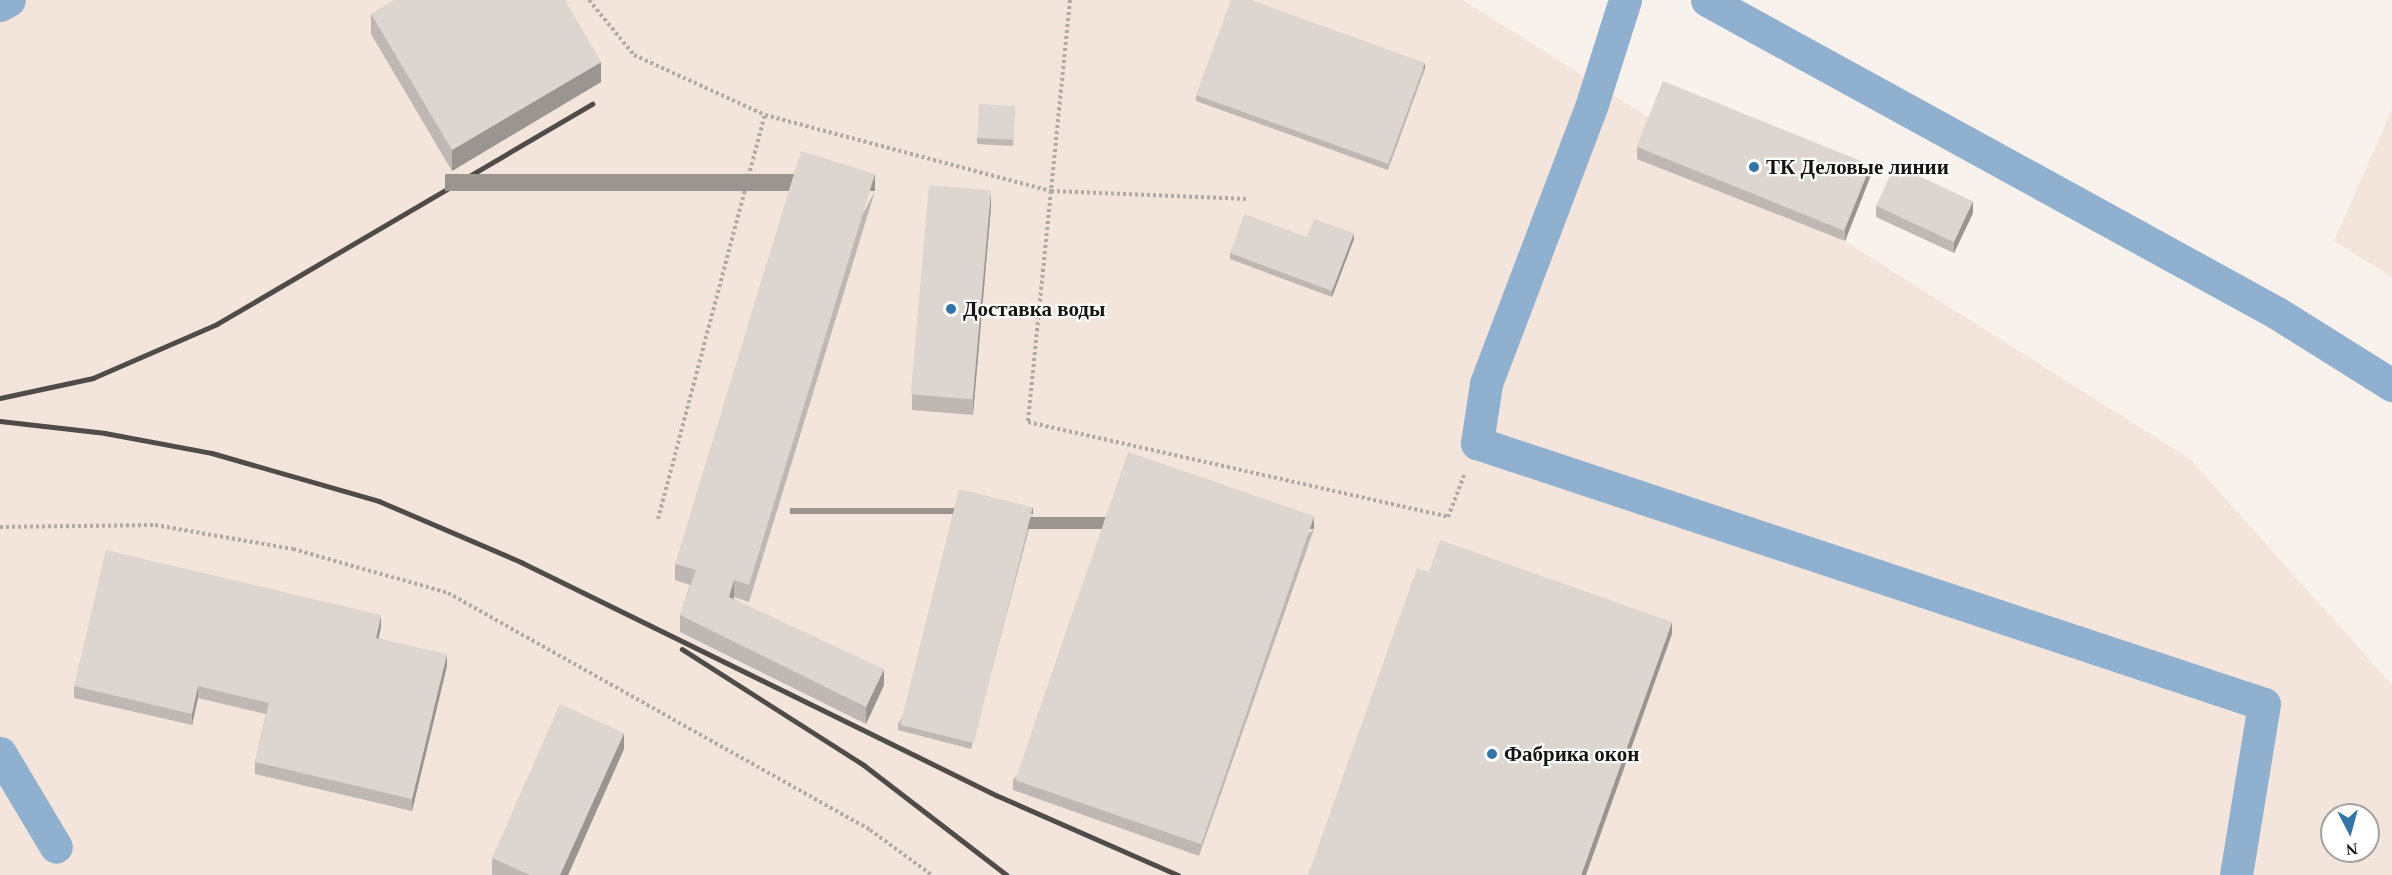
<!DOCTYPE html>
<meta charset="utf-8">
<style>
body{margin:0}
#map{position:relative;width:2392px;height:875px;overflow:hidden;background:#f9f1ec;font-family:"Times New Roman",serif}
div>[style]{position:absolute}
.built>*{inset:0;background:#f3e5db}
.path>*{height:4px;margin-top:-2px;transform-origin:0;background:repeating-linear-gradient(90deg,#b0aaa5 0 3px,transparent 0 6px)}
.minor>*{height:33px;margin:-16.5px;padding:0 16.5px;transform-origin:16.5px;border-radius:16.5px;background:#8fb0ce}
.rail>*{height:4.5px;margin:-2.25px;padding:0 2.25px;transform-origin:2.25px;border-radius:2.25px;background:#4e4b48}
.wall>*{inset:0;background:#beb7b3}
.shaded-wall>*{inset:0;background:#9b9592;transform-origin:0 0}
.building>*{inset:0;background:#ddd5d0;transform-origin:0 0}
.dots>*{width:16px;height:16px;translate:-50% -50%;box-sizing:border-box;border:3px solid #fff;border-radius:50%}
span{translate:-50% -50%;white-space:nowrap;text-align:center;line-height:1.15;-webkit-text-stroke:4.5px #fff;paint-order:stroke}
.poi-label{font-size:21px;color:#161412;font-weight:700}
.left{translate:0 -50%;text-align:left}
.north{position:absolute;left:2320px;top:803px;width:60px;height:60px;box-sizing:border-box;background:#fff;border:2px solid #a2a1a0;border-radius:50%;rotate:174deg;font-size:16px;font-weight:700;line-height:24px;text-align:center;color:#161412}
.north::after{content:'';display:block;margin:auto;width:21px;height:27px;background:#3174aa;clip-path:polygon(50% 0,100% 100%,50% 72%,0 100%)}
</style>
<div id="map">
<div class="built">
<div style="clip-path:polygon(evenodd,0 0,1463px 0,2190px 459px,2392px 685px,2392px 875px,0 875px,0 0,2332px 815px,2368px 815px,2368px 851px,2332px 851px,2332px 815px)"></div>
<div style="clip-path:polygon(2392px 110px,2392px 277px,2334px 241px)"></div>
</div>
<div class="path">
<div style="left:589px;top:0;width:71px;rotate:50.7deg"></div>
<div style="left:634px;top:55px;width:144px;rotate:24.6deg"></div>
<div style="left:765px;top:115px;width:296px;rotate:14.9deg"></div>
<div style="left:1051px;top:191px;width:198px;rotate:2.3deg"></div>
<div style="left:1070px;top:0;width:424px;rotate:95.7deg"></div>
<div style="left:1028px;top:422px;width:431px;rotate:12.7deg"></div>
<div style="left:1448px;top:517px;width:47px;rotate:-68.9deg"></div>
<div style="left:658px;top:519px;width:418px;rotate:-75.2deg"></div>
<div style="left:0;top:527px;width:155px;rotate:-0.7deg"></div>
<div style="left:155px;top:525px;width:140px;rotate:9.9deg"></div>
<div style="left:293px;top:549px;width:161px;rotate:15.8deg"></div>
<div style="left:448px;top:593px;width:484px;rotate:29.3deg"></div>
<div style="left:870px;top:830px;width:77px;rotate:36deg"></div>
</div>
<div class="minor">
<div style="left:1625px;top:0;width:112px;rotate:107.6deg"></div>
<div style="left:1591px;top:107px;width:296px;rotate:110.8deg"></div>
<div style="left:1486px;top:384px;width:60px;rotate:98.7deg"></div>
<div style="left:1477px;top:443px;width:829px;rotate:18.35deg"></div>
<div style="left:2264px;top:704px;width:173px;rotate:99.3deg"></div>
<div style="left:1707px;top:0;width:650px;rotate:28.77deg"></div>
<div style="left:2277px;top:313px;width:136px;rotate:32.1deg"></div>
<div style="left:0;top:5px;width:10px;rotate:-29deg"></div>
<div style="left:0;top:753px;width:109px;rotate:59.2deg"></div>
</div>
<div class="rail">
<div style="left:0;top:398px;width:95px;rotate:-12.1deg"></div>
<div style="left:93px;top:378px;width:135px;rotate:-23.5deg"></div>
<div style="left:217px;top:324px;width:435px;rotate:-30.4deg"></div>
<div style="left:0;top:421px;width:106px;rotate:6.5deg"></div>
<div style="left:105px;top:433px;width:109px;rotate:10.6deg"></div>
<div style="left:212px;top:453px;width:174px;rotate:16deg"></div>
<div style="left:379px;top:501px;width:155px;rotate:23.2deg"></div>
<div style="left:521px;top:562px;width:529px;rotate:26.13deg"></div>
<div style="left:996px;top:795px;width:199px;rotate:23.7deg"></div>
<div style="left:682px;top:649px;width:216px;rotate:32.5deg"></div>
<div style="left:864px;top:765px;width:180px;rotate:37.6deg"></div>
</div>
<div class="wall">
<div style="clip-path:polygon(371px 14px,601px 82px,452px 171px,371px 34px)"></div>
<div style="clip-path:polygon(1425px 69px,1388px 170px,1196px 101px,1196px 95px)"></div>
<div style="clip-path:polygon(1015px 106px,1013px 146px,977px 144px,977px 138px)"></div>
<div style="clip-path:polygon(1637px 147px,1871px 175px,1845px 241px,1637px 159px)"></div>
<div style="clip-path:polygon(875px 191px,749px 602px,734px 597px,734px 599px,884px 685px,866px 724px,680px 632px,680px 615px,690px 585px,675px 580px,675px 564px)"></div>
<div style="clip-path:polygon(1876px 206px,1973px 213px,1954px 253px,1876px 217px)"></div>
<div style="clip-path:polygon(991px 207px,973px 415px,912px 410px,912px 394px)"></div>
<div style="clip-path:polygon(1307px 237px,1354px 239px,1332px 297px,1230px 259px,1230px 253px)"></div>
<div style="clip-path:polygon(1033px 514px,971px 749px,898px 730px,898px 724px)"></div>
<div style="clip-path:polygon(1314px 529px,1199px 856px,1013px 790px,1013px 779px)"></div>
<div style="clip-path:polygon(381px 627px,379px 638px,447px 666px,412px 811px,255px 774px,255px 762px,266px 714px,198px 698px,192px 725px,74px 698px,74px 686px)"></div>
<div style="clip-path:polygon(624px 749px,568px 875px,492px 875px,492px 858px)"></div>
</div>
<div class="shaded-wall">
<div style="clip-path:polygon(601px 62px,601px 82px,452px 171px,452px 150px)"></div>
<div style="left:1425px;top:63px;width:6px;height:108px;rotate:90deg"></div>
<div style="clip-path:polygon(1871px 164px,1871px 175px,1845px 241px,1845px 229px)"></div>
<div style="left:875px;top:174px;width:17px;height:430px;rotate:90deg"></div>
<div style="clip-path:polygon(991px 190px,991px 207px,973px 415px,973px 399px)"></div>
<div style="clip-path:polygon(1973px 201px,1973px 213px,1954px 253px,1954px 241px)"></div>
<div style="clip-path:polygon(1354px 233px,1354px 239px,1332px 297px,1332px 291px)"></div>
<div style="left:1033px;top:508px;width:6px;height:243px;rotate:90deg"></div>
<div style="left:1314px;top:517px;width:12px;height:347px;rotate:90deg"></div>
<div style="clip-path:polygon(734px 580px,734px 597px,729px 614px,729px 597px)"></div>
<div style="clip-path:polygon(381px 615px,381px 627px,376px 649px,376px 638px)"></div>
<div style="clip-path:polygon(1672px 622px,1672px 634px,1586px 875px,1581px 875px)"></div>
<div style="clip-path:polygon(447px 654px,447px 666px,412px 811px,412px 799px)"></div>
<div style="clip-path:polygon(884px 669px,884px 685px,866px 724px,866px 707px)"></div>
<div style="clip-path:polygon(198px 686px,198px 698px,192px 725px,192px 714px)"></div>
<div style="clip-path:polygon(624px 733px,624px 749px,568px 875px,560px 875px)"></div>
</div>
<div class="building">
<div style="clip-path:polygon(394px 0,565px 0,601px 62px,452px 150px,371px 14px)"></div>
<div style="clip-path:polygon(1231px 0,1251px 0,1425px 63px,1388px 164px,1196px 95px)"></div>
<div style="left:1663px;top:81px;width:224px;height:71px;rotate:22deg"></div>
<div style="left:979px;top:104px;width:36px;height:34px;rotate:3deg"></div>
<div style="clip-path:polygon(801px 151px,875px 174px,749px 585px,734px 580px,729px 597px,884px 669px,866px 707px,680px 615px,696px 570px,675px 564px)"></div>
<div style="left:1895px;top:165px;width:86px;height:45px;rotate:25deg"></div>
<div style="left:929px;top:185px;width:62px;height:210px;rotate:5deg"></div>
<div style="clip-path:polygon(1244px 214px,1307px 237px,1314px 219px,1354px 233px,1332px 291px,1230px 253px)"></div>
<div style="left:1128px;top:452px;width:197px;height:347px;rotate:19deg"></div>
<div style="left:959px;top:489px;width:76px;height:243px;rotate:14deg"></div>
<div style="clip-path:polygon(1440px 540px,1672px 622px,1581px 875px,1308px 875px,1417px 568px,1429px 572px)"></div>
<div style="clip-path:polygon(106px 550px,381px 615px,376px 638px,447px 654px,412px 799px,255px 762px,269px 703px,198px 686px,192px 714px,74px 686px)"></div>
<div style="clip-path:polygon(560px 704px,624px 733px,560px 875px,530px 875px,492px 858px)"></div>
</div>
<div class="dots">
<div style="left:1754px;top:167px;background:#3174aa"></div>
<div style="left:951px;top:309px;background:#3174aa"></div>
<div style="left:1492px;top:754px;background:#3174aa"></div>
</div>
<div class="poi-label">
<span class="left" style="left:1766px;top:167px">ТК Деловые линии</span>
<span class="left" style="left:963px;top:309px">Доставка воды</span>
<span class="left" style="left:1504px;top:754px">Фабрика окон</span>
</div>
<div class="north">N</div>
</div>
